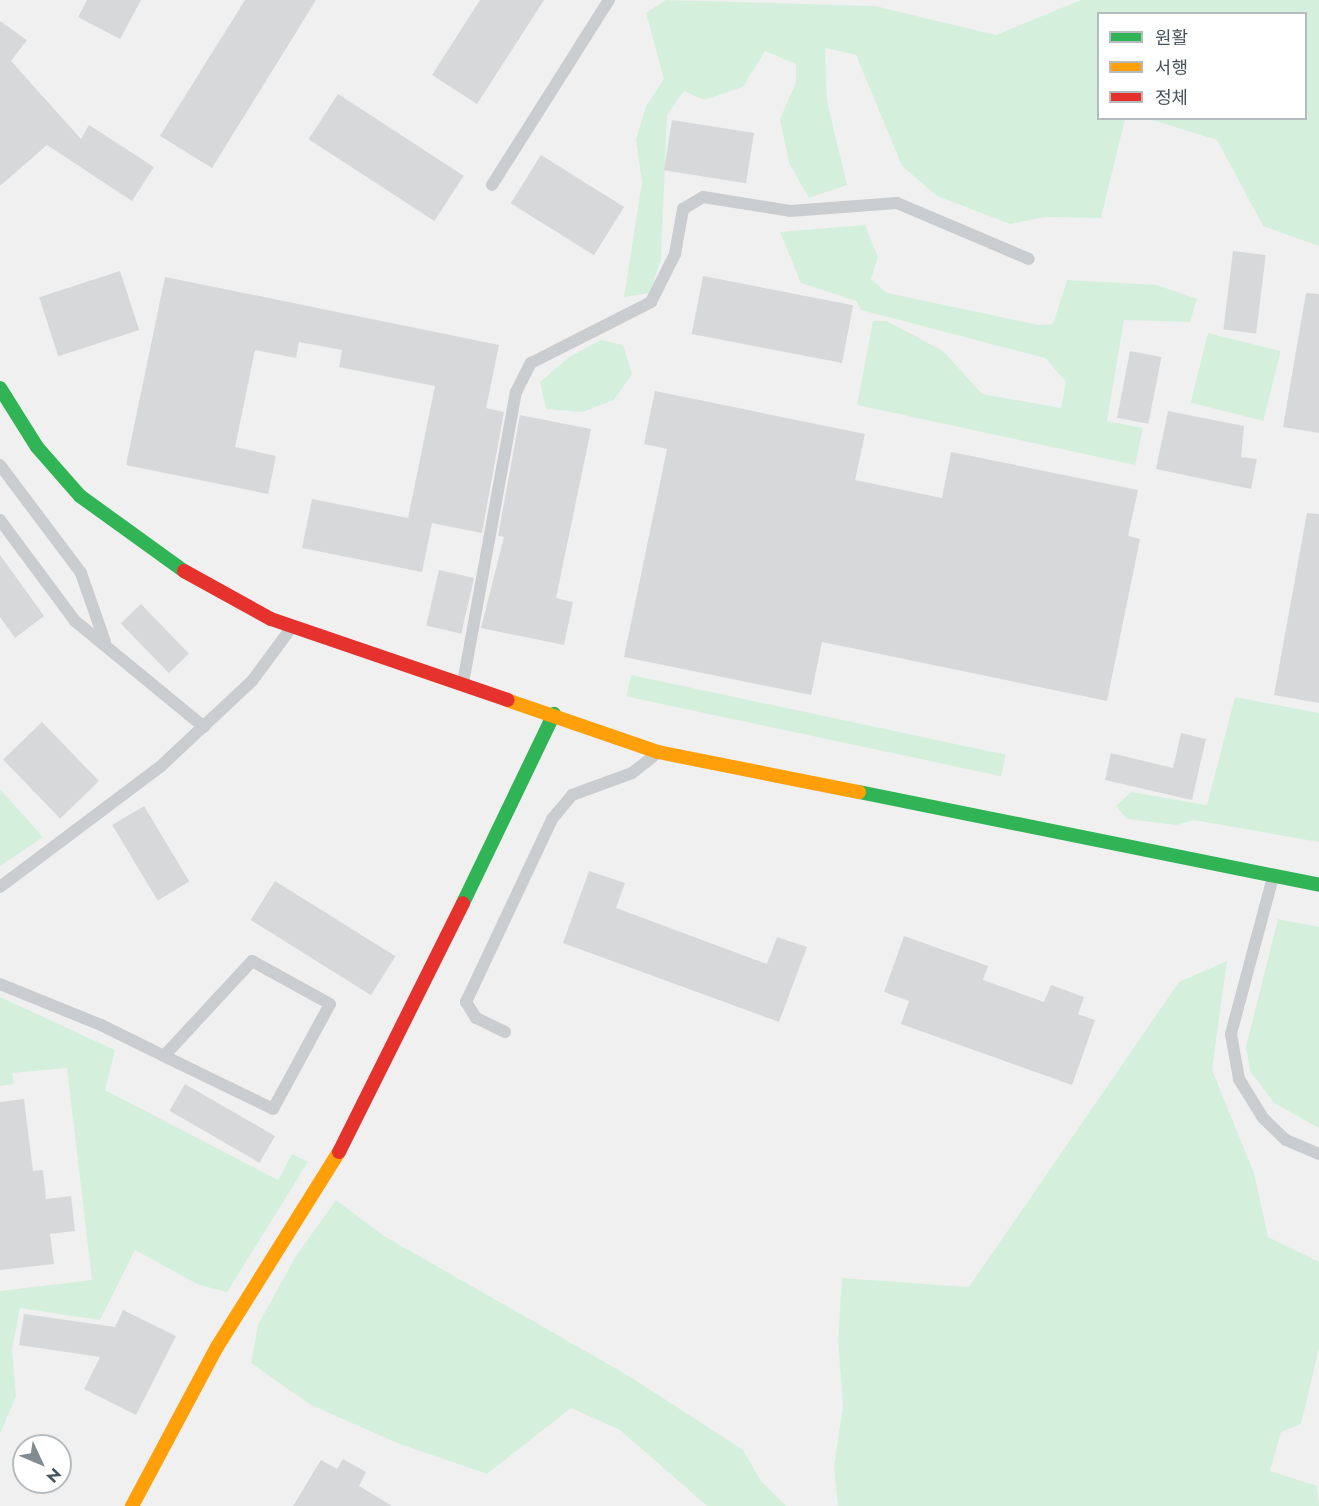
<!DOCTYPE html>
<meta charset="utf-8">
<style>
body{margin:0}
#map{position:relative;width:1319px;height:1506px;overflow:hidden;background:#f1f0f0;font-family:Jost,"Noto Sans KR",sans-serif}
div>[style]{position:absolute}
.green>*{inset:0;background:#d4f0dd;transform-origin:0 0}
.building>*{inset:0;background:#d7d8d9;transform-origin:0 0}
.lane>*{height:12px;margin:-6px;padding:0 6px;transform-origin:6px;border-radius:6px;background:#cacdcf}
.fast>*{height:14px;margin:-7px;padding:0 7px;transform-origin:7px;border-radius:7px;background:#30b455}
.slow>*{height:14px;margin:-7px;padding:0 7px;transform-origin:7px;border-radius:7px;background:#ff9f0a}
.jam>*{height:14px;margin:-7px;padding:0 7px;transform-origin:7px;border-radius:7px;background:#e5322d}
span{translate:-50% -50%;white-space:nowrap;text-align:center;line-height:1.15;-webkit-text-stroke:6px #fff;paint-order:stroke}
.legend{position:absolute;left:1097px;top:12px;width:210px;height:108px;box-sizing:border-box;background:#fff;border:2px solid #b5bbbe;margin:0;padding:8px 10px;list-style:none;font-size:18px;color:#47545d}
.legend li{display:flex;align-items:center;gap:12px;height:30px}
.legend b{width:30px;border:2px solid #b5bbbe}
.north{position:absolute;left:12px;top:1434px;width:60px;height:60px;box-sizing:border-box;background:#fff;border:2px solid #b5bbbe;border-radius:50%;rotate:134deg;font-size:16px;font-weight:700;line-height:24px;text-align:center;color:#47545d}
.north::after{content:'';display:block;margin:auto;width:21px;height:27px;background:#828b90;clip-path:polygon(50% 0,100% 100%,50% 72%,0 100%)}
</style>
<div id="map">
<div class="green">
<div style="clip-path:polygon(666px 0,875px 6px,996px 35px,1081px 0,1319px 0,1319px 246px,1263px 226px,1217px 140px,1149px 119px,1306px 118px,1306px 14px,1098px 14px,1098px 118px,1125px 119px,1101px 218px,1045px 217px,1010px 224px,937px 196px,902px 166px,856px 55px,825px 48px,827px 101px,847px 185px,809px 198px,789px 163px,780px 119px,796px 82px,796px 64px,765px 51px,743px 87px,704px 100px,684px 91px,667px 115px,661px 259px,650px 293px,624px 297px,642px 182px,636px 140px,646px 106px,664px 79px,646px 13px)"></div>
<div style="clip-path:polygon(865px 225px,878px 257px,871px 279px,887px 293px,1039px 325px,1053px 324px,1067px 280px,1157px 285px,1197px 299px,1190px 322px,1124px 320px,1107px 421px,1143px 428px,1135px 465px,857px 405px,873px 321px,887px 321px,943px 351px,982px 394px,1061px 408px,1066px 382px,1045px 358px,861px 310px,856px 301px,801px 283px,780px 232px)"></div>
<div style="left:1208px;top:333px;width:75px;height:72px;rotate:14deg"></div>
<div style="clip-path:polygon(601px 340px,623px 345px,632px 374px,614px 400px,582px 412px,546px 409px,540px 382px,569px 357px)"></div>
<div style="left:631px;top:675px;width:383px;height:22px;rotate:12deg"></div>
<div style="clip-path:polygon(1235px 697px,1319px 713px,1319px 842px,1194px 820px,1176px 825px,1127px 819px,1116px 806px,1131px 792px,1207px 805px)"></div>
<div style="clip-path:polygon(0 789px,43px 837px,0 866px)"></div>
<div style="clip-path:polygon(1278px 919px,1319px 927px,1319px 1128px,1274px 1103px,1250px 1071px,1246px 1047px)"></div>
<div style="clip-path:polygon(1227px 961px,1212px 1070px,1254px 1173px,1268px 1237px,1319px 1262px,1319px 1348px,1301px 1424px,1281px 1432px,1270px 1471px,1317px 1486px,1319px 1506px,838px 1506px,834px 1466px,843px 1406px,838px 1341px,842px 1278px,969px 1287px,1179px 982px)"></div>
<div style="clip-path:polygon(0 997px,115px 1050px,105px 1090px,278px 1180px,292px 1154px,308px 1162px,227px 1292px,199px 1285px,135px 1250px,100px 1320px,20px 1308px,12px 1349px,16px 1396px,0 1434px,0 1291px,92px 1280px,67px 1068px,12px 1073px,14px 1084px,0 1086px)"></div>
<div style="clip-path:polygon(336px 1200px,384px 1236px,629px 1376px,743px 1450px,761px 1481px,786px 1506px,707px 1506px,620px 1430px,571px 1408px,487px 1474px,397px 1443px,309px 1404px,251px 1363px,258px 1325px,296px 1256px)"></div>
</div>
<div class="building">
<div style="clip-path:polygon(87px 0,141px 0,120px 39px,78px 17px)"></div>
<div style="clip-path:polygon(245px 0,316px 0,212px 168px,160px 136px)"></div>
<div style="clip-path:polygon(480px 0,544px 0,477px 104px,432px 75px)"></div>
<div style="clip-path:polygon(0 21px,27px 40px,11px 61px,81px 139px,89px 125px,154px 167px,132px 201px,47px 145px,0 186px)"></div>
<div style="left:338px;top:94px;width:150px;height:54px;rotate:33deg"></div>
<div style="left:672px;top:120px;width:83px;height:51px;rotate:9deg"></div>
<div style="left:541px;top:155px;width:98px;height:57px;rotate:32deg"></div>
<div style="left:1233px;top:251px;width:33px;height:79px;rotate:7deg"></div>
<div style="left:120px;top:271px;width:62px;height:85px;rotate:72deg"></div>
<div style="left:703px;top:276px;width:153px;height:59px;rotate:11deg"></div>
<div style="clip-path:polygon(165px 277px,499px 345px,486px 408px,504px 412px,482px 533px,432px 523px,422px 572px,302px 548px,312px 499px,408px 518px,435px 386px,339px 367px,342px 350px,299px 342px,296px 358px,255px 350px,235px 447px,276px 456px,268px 494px,126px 465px)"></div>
<div style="clip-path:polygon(1306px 293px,1319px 294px,1319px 433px,1283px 427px)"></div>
<div style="left:1130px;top:351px;width:32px;height:68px;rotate:11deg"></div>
<div style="clip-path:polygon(655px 391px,865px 434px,855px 480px,942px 498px,951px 452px,1138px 490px,1128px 536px,1140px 539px,1107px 701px,822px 642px,811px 695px,624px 657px,667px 449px,644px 444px)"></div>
<div style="clip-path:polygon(1168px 411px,1244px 426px,1241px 457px,1257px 459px,1251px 489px,1156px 469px)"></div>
<div style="clip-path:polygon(520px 415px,591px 429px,556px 598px,573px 602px,564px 645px,481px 628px,504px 537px,498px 536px)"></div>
<div style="clip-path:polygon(1307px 513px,1319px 514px,1319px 703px,1274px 695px)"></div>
<div style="clip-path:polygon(0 555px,44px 616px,15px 638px,0 617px)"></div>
<div style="left:439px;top:570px;width:36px;height:57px;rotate:13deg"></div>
<div style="left:141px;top:604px;width:69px;height:28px;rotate:46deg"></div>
<div style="left:42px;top:722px;width:82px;height:54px;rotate:46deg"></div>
<div style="clip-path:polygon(1181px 733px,1206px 739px,1192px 800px,1105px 780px,1111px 753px,1173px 768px)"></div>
<div style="left:144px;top:806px;width:88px;height:37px;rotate:59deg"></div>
<div style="clip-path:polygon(589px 871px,625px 883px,616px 908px,767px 964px,777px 937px,807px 947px,779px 1022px,563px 943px)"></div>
<div style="left:275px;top:881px;width:142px;height:46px;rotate:32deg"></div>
<div style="clip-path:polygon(904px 936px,988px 966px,983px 980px,1044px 1002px,1051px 985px,1084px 997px,1078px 1014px,1095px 1020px,1072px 1085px,901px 1024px,909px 1001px,884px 992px)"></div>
<div style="left:185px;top:1084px;width:104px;height:31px;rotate:30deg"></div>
<div style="clip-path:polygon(24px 1099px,33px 1171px,43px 1170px,46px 1199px,71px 1196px,75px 1231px,50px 1234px,54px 1264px,0 1270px,0 1102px)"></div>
<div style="clip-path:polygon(123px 1310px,176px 1336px,136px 1415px,84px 1389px,100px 1357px,19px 1345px,24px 1314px,115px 1327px)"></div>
<div style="clip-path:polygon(343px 1459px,366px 1472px,359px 1486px,392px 1506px,293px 1506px,321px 1460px,337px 1469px)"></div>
</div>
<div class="lane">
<div style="left:492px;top:185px;width:219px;rotate:-57.7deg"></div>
<div style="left:0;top:465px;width:135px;rotate:53.1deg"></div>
<div style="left:81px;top:573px;width:73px;rotate:70.8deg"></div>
<div style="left:0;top:520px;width:126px;rotate:53.4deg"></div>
<div style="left:75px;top:621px;width:167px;rotate:39.4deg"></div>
<div style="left:463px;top:683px;width:296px;rotate:-79.7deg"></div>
<div style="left:516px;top:392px;width:33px;rotate:-63deg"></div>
<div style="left:531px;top:363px;width:135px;rotate:-26.9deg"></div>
<div style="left:651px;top:302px;width:54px;rotate:-63.4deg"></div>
<div style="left:675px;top:254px;width:46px;rotate:-79.9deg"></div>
<div style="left:683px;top:209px;width:23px;rotate:-31deg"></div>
<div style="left:703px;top:197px;width:88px;rotate:9.1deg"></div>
<div style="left:790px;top:211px;width:107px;rotate:-4.3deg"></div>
<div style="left:897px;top:203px;width:143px;rotate:23deg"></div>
<div style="left:1273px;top:877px;width:163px;rotate:105deg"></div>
<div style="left:1231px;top:1034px;width:46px;rotate:79.9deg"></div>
<div style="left:1239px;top:1079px;width:46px;rotate:58.4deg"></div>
<div style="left:1263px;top:1118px;width:32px;rotate:44deg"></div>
<div style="left:1286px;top:1140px;width:36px;rotate:23deg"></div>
<div style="left:0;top:887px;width:200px;rotate:-36.9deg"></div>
<div style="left:160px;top:767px;width:126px;rotate:-43.1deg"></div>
<div style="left:252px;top:681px;width:67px;rotate:-53.5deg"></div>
<div style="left:0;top:984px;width:109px;rotate:22.1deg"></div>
<div style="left:101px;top:1025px;width:70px;rotate:26.2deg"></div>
<div style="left:164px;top:1056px;width:121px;rotate:25.9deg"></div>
<div style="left:273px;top:1109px;width:119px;rotate:-61.5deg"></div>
<div style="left:330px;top:1004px;width:89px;rotate:-151.1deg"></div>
<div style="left:252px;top:961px;width:129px;rotate:132.8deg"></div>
<div style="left:505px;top:1032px;width:32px;rotate:-154deg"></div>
<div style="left:476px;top:1018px;width:19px;rotate:-122deg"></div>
<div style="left:466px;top:1002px;width:202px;rotate:-64.8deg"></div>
<div style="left:552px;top:819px;width:31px;rotate:-50deg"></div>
<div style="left:572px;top:795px;width:64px;rotate:-20.1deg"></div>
<div style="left:632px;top:773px;width:29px;rotate:-38deg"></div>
</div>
<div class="fast">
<div style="left:0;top:388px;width:70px;rotate:57.9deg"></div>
<div style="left:37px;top:447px;width:65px;rotate:48.7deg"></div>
<div style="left:80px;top:496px;width:128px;rotate:35.8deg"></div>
<div style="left:859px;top:792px;width:469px;rotate:11.4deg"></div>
<div style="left:463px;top:903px;width:210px;rotate:-64.3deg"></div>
</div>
<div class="slow">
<div style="left:507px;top:700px;width:160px;rotate:19deg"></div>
<div style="left:658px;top:752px;width:205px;rotate:11.3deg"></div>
<div style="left:132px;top:1506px;width:180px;rotate:-61.9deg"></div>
<div style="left:217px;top:1347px;width:230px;rotate:-58deg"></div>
</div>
<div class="jam">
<div style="left:184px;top:571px;width:99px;rotate:28.9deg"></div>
<div style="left:271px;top:619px;width:250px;rotate:18.9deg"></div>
<div style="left:339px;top:1152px;width:278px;rotate:-63.5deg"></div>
</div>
<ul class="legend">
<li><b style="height:8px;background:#30b455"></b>원활</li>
<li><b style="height:8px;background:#ff9f0a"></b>서행</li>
<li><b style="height:8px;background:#e5322d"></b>정체</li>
</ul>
<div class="north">N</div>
</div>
